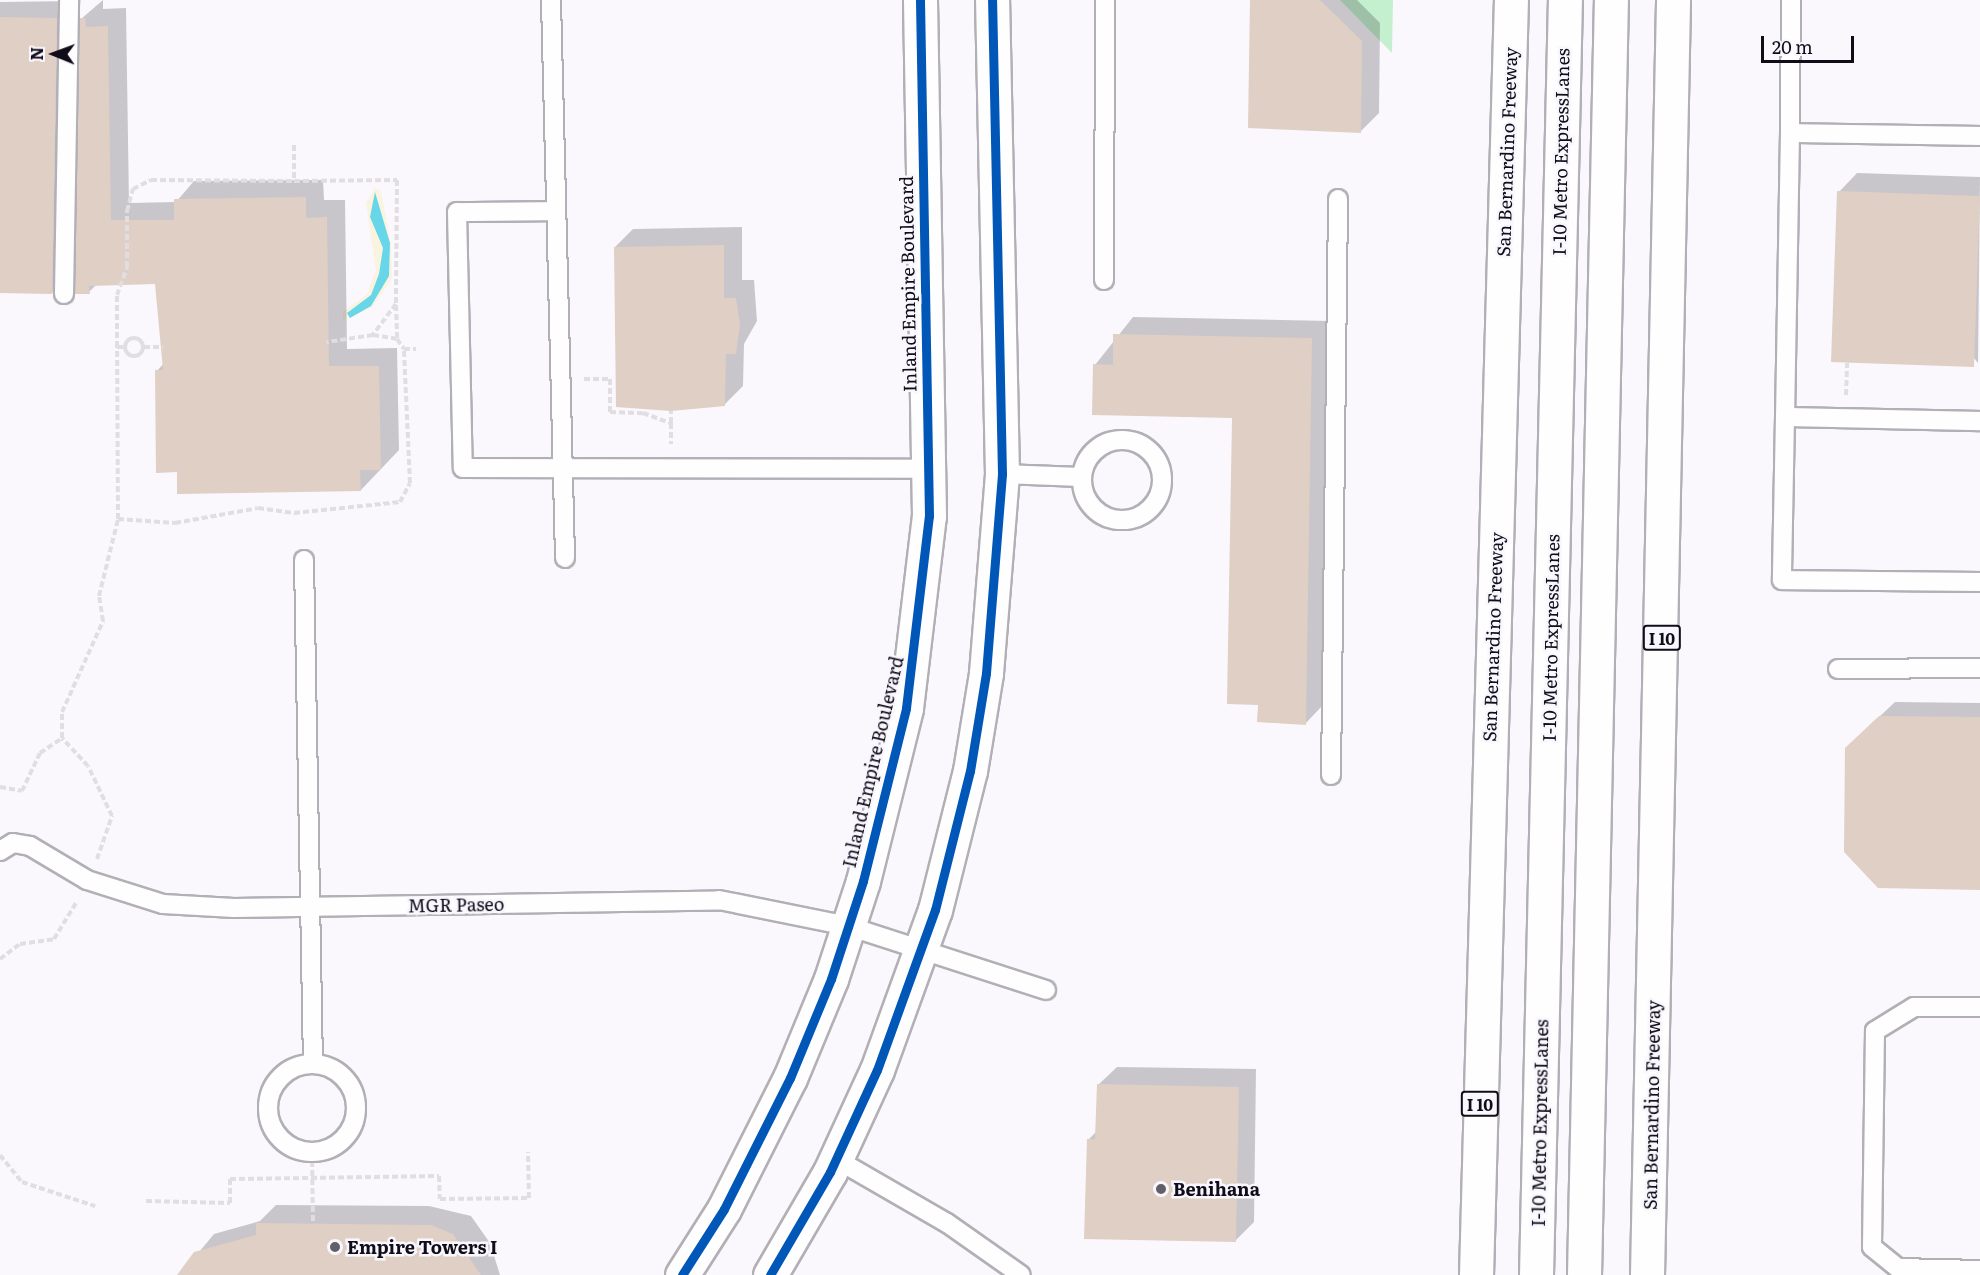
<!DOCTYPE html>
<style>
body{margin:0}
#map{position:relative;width:1980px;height:1275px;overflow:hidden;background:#faf8fd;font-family:Literata,serif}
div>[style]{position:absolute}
.green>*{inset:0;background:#c5f0d0}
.sand>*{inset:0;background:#f9f3e0}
.water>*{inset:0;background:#68d6e9}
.shadow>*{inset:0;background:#0003}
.building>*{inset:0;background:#dfcfc4;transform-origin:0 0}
.path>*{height:4px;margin-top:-2px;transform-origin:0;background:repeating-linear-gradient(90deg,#e0dee1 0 6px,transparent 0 9px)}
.path>.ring{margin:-2px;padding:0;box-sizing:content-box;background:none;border:4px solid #e0dee1;border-radius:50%}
.roads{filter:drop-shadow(2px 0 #b2afb7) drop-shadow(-2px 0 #b2afb7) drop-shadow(0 2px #b2afb7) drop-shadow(0 -2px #b2afb7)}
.service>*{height:18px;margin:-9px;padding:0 9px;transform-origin:9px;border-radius:9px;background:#fefeff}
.service>.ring{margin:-9px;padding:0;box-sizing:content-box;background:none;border:18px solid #fefeff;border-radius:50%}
.secondary>*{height:33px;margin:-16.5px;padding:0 16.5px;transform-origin:16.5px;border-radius:16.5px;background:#fefeff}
.motorway>*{height:33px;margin:-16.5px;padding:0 16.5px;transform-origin:16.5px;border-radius:16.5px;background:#fefeff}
.cycleway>*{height:9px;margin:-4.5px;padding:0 4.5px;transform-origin:4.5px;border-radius:4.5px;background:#0057b8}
.dots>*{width:16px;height:16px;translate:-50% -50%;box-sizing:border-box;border:3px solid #f9f7fe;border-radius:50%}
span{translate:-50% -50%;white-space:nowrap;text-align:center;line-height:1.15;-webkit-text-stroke:5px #f9f7fe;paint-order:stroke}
.shield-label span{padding:2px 4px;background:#f9f7fe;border:2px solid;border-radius:4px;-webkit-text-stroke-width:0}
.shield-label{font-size:16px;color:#100c18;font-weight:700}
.street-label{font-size:18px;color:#100c18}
.poi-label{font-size:18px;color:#100c18;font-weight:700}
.left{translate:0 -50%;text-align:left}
.north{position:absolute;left:24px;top:24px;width:60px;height:60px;-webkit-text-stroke:4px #f9f7fe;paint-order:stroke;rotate:271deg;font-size:16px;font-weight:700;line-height:24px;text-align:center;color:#100c18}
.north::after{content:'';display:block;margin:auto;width:21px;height:27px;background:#100c18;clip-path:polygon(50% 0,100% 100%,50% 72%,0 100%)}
.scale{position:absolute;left:1761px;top:36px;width:93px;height:27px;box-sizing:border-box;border:3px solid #100c18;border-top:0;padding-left:8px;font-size:18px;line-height:21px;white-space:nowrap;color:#100c18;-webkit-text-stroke:4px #f9f7fe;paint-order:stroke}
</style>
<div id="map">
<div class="green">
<div style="clip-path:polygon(1340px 0,1393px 0,1392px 53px)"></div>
</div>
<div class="sand">
<div style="clip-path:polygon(375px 188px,381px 192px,391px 244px,392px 278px,373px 307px,343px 320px,343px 312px,367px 294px,376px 271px,366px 203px)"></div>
</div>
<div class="water">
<div style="clip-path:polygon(375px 192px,390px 243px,389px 276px,371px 306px,350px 318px,347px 313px,371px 295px,379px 274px,383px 248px,370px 217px)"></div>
</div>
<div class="shadow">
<div style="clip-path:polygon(103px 0,103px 9px,126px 8px,129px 203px,176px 202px,194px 181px,323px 180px,324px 200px,345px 200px,347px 349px,397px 348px,399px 450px,361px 490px,178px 471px,157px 371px,164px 363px,156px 283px,97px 284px,89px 292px,81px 19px)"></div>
<div style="clip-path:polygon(1252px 0,1357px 0,1380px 23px,1379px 113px,1361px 131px)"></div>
<div style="clip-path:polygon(75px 1px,71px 274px,52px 293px,0 293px,0 2px)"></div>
<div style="clip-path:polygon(1857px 173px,1980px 177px,1978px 363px,1839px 192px)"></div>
<div style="clip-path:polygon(742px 227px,742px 280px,754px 280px,757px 321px,744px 344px,743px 386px,725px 404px,698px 404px,693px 409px,618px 406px,615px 247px,633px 229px)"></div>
<div style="clip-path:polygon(1133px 317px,1330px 321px,1323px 705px,1305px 724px,1260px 704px,1233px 417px,1095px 365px)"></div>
<div style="clip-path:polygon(1895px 702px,1980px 703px,1980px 888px,1861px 734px)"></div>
<div style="clip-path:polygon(1117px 1067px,1256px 1069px,1254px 1222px,1235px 1241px,1088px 1140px,1097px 1131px,1098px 1085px)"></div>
<div style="clip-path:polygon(276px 1205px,429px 1206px,471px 1216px,490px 1243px,500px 1275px,180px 1275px,214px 1234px,260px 1221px)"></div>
</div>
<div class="building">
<div style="clip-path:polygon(1250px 0,1320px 0,1362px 41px,1361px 133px,1248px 128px)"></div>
<div style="left:57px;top:18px;width:276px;height:57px;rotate:91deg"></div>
<div style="clip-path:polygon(80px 18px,85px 18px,86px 27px,108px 26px,111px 220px,174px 220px,174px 199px,306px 197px,306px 218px,327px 217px,329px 366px,379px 366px,381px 470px,360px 470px,361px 491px,177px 494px,177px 472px,156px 473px,155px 370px,163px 370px,155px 284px,89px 286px,90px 294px,75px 294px)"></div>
<div style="left:1837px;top:191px;width:143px;height:171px;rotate:2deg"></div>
<div style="clip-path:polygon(724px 245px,724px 298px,736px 298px,740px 325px,736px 354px,726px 354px,725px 406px,671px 411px,616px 407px,614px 247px)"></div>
<div style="clip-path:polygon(1113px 334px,1312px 338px,1306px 725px,1257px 722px,1258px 705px,1227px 704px,1232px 418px,1092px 415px,1093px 364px,1113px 365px)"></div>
<div style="clip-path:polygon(1879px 716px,1980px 717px,1980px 890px,1878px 888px,1844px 852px,1845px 748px)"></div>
<div style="clip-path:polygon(1097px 1084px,1239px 1087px,1236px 1242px,1084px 1239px,1087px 1139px,1095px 1139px)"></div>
<div style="clip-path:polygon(256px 1223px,431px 1225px,453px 1234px,481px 1275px,177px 1275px,194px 1252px,256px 1235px)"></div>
</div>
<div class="path">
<div style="left:294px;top:145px;width:36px;rotate:90deg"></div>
<div style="left:294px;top:181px;width:103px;rotate:-0.6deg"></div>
<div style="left:397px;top:180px;width:124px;rotate:90.5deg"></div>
<div style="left:396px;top:304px;width:39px;rotate:127deg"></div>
<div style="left:373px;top:335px;width:47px;rotate:171.3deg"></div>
<div style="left:396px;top:305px;width:34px;rotate:88deg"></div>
<div style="left:397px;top:339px;width:12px;rotate:55deg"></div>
<div style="left:404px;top:349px;width:12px"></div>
<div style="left:373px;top:335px;width:24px;rotate:9deg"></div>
<div class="ring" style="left:125px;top:338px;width:14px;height:14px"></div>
<div style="left:117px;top:347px;width:52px;rotate:-90deg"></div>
<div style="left:117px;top:295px;width:30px;rotate:-70deg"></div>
<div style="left:127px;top:267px;width:56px;rotate:-90deg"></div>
<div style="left:127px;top:211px;width:23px;rotate:-75deg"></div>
<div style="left:133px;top:189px;width:20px;rotate:-27deg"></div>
<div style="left:151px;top:180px;width:143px;rotate:0.4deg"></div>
<div style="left:144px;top:347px;width:19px"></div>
<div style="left:584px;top:379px;width:26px"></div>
<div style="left:610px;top:379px;width:33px;rotate:90deg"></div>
<div style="left:610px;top:412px;width:33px;rotate:2deg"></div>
<div style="left:643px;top:413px;width:30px;rotate:20deg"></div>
<div style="left:671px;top:423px;width:12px;rotate:-90deg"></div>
<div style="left:1846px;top:395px;width:32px;rotate:-88deg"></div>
<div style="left:671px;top:423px;width:21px;rotate:90deg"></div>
<div style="left:118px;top:519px;width:172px;rotate:-90.3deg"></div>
<div style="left:117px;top:347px;width:8px"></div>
<div style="left:0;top:787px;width:22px;rotate:10deg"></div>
<div style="left:22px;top:791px;width:42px;rotate:-64.7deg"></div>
<div style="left:40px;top:753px;width:27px;rotate:-34deg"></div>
<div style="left:97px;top:859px;width:46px;rotate:-70.8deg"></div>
<div style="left:112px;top:816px;width:55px;rotate:-115.6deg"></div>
<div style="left:88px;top:766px;width:38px;rotate:-133deg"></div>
<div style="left:62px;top:738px;width:26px;rotate:-90deg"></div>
<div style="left:62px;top:712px;width:100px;rotate:-65.7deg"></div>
<div style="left:103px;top:621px;width:25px;rotate:-99deg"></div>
<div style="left:99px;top:596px;width:79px;rotate:-76.1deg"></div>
<div style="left:118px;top:519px;width:57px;rotate:4deg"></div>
<div style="left:175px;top:523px;width:84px;rotate:-10.2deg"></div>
<div style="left:258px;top:508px;width:36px;rotate:8deg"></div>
<div style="left:294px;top:513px;width:107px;rotate:-5.9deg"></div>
<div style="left:400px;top:502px;width:21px;rotate:-62deg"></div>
<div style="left:410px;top:483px;width:134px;rotate:-92.6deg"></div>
<div style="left:0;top:959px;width:25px;rotate:-37deg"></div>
<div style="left:20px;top:944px;width:34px;rotate:-8deg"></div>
<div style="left:54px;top:939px;width:42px;rotate:-58.6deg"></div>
<div style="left:312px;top:1152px;width:71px;rotate:89.2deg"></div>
<div style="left:0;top:1155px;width:35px;rotate:51deg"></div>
<div style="left:22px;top:1182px;width:77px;rotate:18.2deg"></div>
<div style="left:146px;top:1201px;width:84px;rotate:1.4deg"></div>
<div style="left:230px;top:1203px;width:24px;rotate:-90deg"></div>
<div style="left:230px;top:1179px;width:209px;rotate:-0.8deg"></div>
<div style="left:439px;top:1176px;width:23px;rotate:88deg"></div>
<div style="left:440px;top:1199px;width:89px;rotate:-0.6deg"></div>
<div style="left:529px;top:1198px;width:46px;rotate:-91.2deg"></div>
</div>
<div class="roads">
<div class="service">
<div style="left:551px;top:0;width:558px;rotate:88.56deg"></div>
<div style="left:1790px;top:133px;width:133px;rotate:-89.6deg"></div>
<div style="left:1980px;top:136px;width:190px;rotate:-179.1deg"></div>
<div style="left:1790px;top:133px;width:284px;rotate:91deg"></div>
<div style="left:1785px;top:417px;width:195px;rotate:1.2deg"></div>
<div style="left:556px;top:211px;width:99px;rotate:179.4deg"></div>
<div style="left:457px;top:212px;width:256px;rotate:88.7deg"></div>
<div style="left:463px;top:468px;width:465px;rotate:0.1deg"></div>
<div style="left:1104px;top:280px;width:280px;rotate:-89.8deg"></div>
<div style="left:64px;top:294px;width:294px;rotate:-89deg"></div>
<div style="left:1785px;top:417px;width:163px;rotate:91.1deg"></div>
<div style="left:1782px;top:580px;width:198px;rotate:0.6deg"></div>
<div class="ring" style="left:1082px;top:440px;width:62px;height:62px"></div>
<div style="left:1002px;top:474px;width:79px;rotate:2.2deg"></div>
<div style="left:304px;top:560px;width:504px;rotate:88.98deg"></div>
<div style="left:1838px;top:669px;width:142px;rotate:-0.4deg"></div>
<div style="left:1331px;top:775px;width:576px;rotate:-89.3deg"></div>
<div style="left:0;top:851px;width:15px;rotate:-32deg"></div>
<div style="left:13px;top:843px;width:17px;rotate:10deg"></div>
<div style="left:30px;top:846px;width:66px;rotate:30.8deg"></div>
<div style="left:87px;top:880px;width:80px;rotate:17.5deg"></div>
<div style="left:163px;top:904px;width:71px;rotate:3.2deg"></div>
<div style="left:234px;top:908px;width:485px;rotate:-0.9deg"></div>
<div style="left:719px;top:900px;width:132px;rotate:11.4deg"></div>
<div style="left:848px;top:926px;width:208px;rotate:17.9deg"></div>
<div style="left:1980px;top:1007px;width:66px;rotate:180deg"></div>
<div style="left:1914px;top:1007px;width:46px;rotate:148.4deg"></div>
<div style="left:1875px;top:1031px;width:216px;rotate:90.8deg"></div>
<div style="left:1872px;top:1247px;width:33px;rotate:39deg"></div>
<div style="left:1898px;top:1268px;width:82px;rotate:1.4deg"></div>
<div class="ring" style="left:268px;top:1064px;width:70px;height:70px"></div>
<div style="left:836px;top:1159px;width:128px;rotate:30deg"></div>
<div style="left:947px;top:1223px;width:90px;rotate:35.1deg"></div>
</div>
<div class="secondary">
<div style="left:682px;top:1275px;width:78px;rotate:-57.5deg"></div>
<div style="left:724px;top:1209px;width:147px;rotate:-63.3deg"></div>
<div style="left:790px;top:1078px;width:107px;rotate:-67.5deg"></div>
<div style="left:831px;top:979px;width:103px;rotate:-71.9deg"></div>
<div style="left:863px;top:881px;width:178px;rotate:-76deg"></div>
<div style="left:906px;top:708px;width:193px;rotate:-83.2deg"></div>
<div style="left:929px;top:516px;width:516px;rotate:-91deg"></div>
<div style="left:770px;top:1275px;width:119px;rotate:-59.8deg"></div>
<div style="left:830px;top:1172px;width:112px;rotate:-65.3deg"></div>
<div style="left:877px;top:1070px;width:170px;rotate:-70.1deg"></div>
<div style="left:935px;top:910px;width:143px;rotate:-75.9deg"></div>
<div style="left:970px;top:771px;width:99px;rotate:-80.7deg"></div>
<div style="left:986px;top:673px;width:200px;rotate:-85.4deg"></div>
<div style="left:1002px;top:474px;width:474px;rotate:-91.2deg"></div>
</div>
<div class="motorway">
<div style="left:1476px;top:1275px;width:1275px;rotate:-88.43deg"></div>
<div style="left:1536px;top:1275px;width:1275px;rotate:-88.7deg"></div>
<div style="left:1584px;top:1275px;width:1275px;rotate:-88.79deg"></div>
<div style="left:1647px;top:1275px;width:1275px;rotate:-88.83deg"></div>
</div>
</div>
<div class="cycleway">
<div style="left:682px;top:1275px;width:78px;rotate:-57.5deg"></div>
<div style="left:724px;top:1209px;width:147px;rotate:-63.3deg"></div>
<div style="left:790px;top:1078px;width:107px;rotate:-67.5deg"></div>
<div style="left:831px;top:979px;width:103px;rotate:-71.9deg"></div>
<div style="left:863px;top:881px;width:178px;rotate:-76deg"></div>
<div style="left:906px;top:708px;width:193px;rotate:-83.2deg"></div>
<div style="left:929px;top:516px;width:516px;rotate:-91deg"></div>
<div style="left:770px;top:1275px;width:119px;rotate:-59.8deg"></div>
<div style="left:830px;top:1172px;width:112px;rotate:-65.3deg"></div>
<div style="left:877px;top:1070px;width:170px;rotate:-70.1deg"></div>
<div style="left:935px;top:910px;width:143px;rotate:-75.9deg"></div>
<div style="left:970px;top:771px;width:99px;rotate:-80.7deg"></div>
<div style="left:986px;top:673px;width:200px;rotate:-85.4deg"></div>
<div style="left:1002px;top:474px;width:474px;rotate:-91.2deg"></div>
</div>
<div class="dots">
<div style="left:1161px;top:1189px;background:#625f68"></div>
<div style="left:335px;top:1247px;background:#625f68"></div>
</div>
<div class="shield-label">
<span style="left:1662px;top:638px">I 10</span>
<span style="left:1480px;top:1104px">I 10</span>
</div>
<div class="street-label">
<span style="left:1507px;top:152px;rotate:-88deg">San Bernardino Freeway</span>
<span style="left:1561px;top:152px;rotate:-89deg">I-10 Metro ExpressLanes</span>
<span style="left:908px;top:284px;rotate:-91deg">Inland Empire Boulevard</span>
<span style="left:1493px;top:637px;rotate:-88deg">San Bernardino Freeway</span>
<span style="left:1551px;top:638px;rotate:-89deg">I-10 Metro ExpressLanes</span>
<span style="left:873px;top:762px;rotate:-77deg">Inland Empire Boulevard</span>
<span style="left:456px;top:905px;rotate:-1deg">MGR Paseo</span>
<span style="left:1652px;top:1105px;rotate:-89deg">San Bernardino Freeway</span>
<span style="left:1540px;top:1123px;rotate:-89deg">I-10 Metro ExpressLanes</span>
</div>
<div class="poi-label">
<span class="left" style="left:1173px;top:1189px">Benihana</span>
<span class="left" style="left:347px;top:1247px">Empire Towers I</span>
</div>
<div class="north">N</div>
<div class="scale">20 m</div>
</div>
